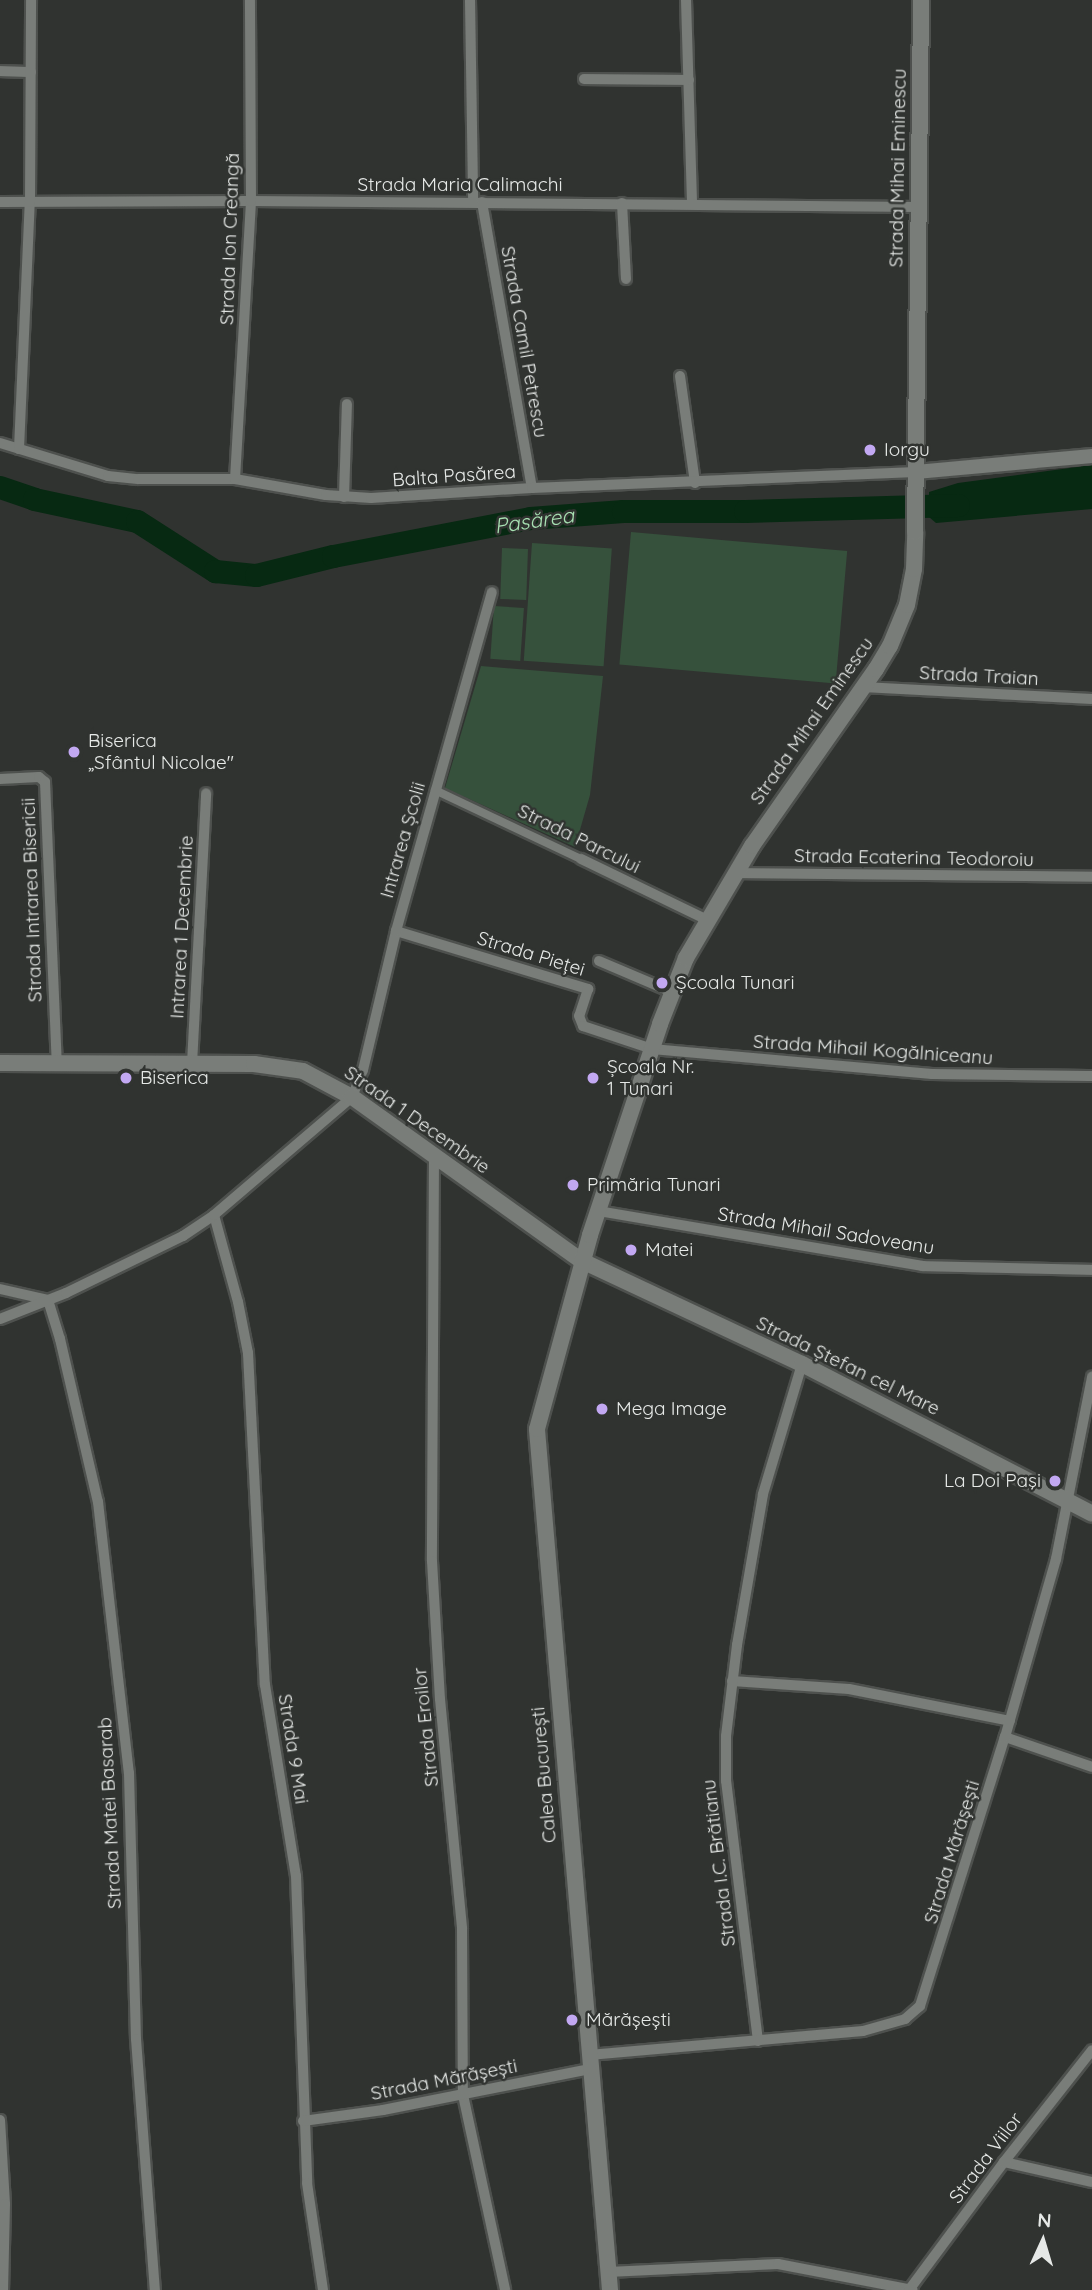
<!DOCTYPE html>
<meta charset="utf-8">
<style>
body{margin:0}
#map{position:relative;width:1092px;height:2290px;overflow:hidden;background:#303330;font-family:Quicksand,sans-serif}
div>[style]{position:absolute}
.green>*{inset:0;background:#36513c;transform-origin:0 0}
.water>*{inset:0;background:#072912}
.river>*{height:23px;margin:-11.5px;padding:0 11.5px;transform-origin:11.5px;border-radius:11.5px;background:#072912}
.roads{filter:drop-shadow(2px 0 #4e514e) drop-shadow(-2px 0 #4e514e) drop-shadow(0 2px #4e514e) drop-shadow(0 -2px #4e514e)}
.pedestrian>*{height:8px;margin:-4px;padding:0 4px;transform-origin:4px;border-radius:4px;background:#797d79}
.minor>*{height:10px;margin:-5px;padding:0 5px;transform-origin:5px;border-radius:5px;background:#797d79}
.tertiary>*{height:14px;margin:-7px;padding:0 7px;transform-origin:7px;border-radius:7px;background:#797d79}
.secondary>*{height:16px;margin:-8px;padding:0 8px;transform-origin:8px;border-radius:8px;background:#797d79}
.dots>*{width:19px;height:19px;translate:-50% -50%;box-sizing:border-box;border:4px solid #303330;border-radius:50%}
span{translate:-50% -50%;white-space:nowrap;text-align:center;line-height:1.15;-webkit-text-stroke:5px #303330;paint-order:stroke}
.street-label{font-size:19px;color:#e6e9e7}
.poi-label{font-size:19px;color:#e6e9e7}
.left{translate:0 -50%;text-align:left}
.right{translate:-100% -50%;text-align:right}
.water-label{font-size:21px;color:#a8e2b3;font-style:italic}
.north{position:absolute;left:1008px;top:2206px;width:70px;height:70px;-webkit-text-stroke:5px #303330;paint-order:stroke;rotate:4deg;font-size:19px;font-weight:700;line-height:28px;text-align:center;color:#e6e9e7}
.north::after{content:'';display:block;margin:auto;width:24px;height:32px;background:#e6e9e7;clip-path:polygon(50% 0,100% 100%,50% 72%,0 100%)}
</style>
<div id="map">
<div class="green">
<div style="left:631px;top:532px;width:217px;height:133px;rotate:5deg"></div>
<div style="left:532px;top:543px;width:80px;height:118px;rotate:4deg"></div>
<div style="left:502px;top:548px;width:26px;height:51px;rotate:2deg"></div>
<div style="left:494px;top:606px;width:30px;height:53px;rotate:4deg"></div>
<div style="clip-path:polygon(481px 666px,603px 676px,590px 795px,575px 847px,445px 788px)"></div>
</div>
<div class="water">
<div style="clip-path:polygon(1092px 465px,1092px 509px,936px 523px,929px 517px,929px 492px,958px 483px)"></div>
</div>
<div class="river">
<div style="left:0;top:487px;width:36px;rotate:19deg"></div>
<div style="left:34px;top:499px;width:105px;rotate:12.1deg"></div>
<div style="left:137px;top:521px;width:93px;rotate:32.7deg"></div>
<div style="left:215px;top:571px;width:41px;rotate:5.6deg"></div>
<div style="left:256px;top:575px;width:79px;rotate:-13.9deg"></div>
<div style="left:333px;top:556px;width:201px;rotate:-10.9deg"></div>
<div style="left:530px;top:518px;width:93px;rotate:-4.3deg"></div>
<div style="left:623px;top:511px;width:122px"></div>
<div style="left:745px;top:511px;width:213px;rotate:-1.6deg"></div>
</div>
<div class="roads">
<div class="pedestrian">
<div style="left:435px;top:790px;width:161px;rotate:25.3deg"></div>
</div>
<div class="minor">
<div style="left:470px;top:0;width:202px;rotate:89.1deg"></div>
<div style="left:686px;top:0;width:203px;rotate:88.3deg"></div>
<div style="left:0;top:71px;width:31px;rotate:2deg"></div>
<div style="left:584px;top:79px;width:105px;rotate:0.5deg"></div>
<div style="left:0;top:202px;width:251px;rotate:-0.2deg"></div>
<div style="left:251px;top:201px;width:668px;rotate:0.51deg"></div>
<div style="left:482px;top:202px;width:290px;rotate:80.1deg"></div>
<div style="left:622px;top:203px;width:76px;rotate:87deg"></div>
<div style="left:680px;top:376px;width:108px;rotate:82deg"></div>
<div style="left:0;top:443px;width:113px;rotate:17deg"></div>
<div style="left:108px;top:476px;width:30px;rotate:6deg"></div>
<div style="left:138px;top:479px;width:97px"></div>
<div style="left:235px;top:479px;width:92px;rotate:10deg"></div>
<div style="left:326px;top:495px;width:45px;rotate:3.8deg"></div>
<div style="left:371px;top:498px;width:161px;rotate:-3.6deg"></div>
<div style="left:532px;top:488px;width:384px;rotate:-2.4deg"></div>
<div style="left:19px;top:449px;width:247px;rotate:-87.5deg"></div>
<div style="left:30px;top:202px;width:202px;rotate:-89.7deg"></div>
<div style="left:235px;top:479px;width:278px;rotate:-86.7deg"></div>
<div style="left:251px;top:201px;width:201px;rotate:-90.3deg"></div>
<div style="left:344px;top:497px;width:93px;rotate:-88.2deg"></div>
<div style="left:863px;top:687px;width:229px;rotate:3deg"></div>
<div style="left:0;top:779px;width:39px;rotate:-3deg"></div>
<div style="left:39px;top:777px;width:8px;rotate:40deg"></div>
<div style="left:45px;top:782px;width:281px;rotate:87.6deg"></div>
<div style="left:581px;top:859px;width:140px;rotate:25.8deg"></div>
<div style="left:735px;top:873px;width:357px;rotate:0.6deg"></div>
<div style="left:396px;top:931px;width:201px;rotate:16.8deg"></div>
<div style="left:588px;top:989px;width:28px;rotate:108deg"></div>
<div style="left:579px;top:1016px;width:11px;rotate:68deg"></div>
<div style="left:583px;top:1026px;width:73px;rotate:18.4deg"></div>
<div style="left:652px;top:1049px;width:281px;rotate:5.1deg"></div>
<div style="left:932px;top:1074px;width:160px;rotate:0.7deg"></div>
<div style="left:599px;top:961px;width:79px;rotate:23deg"></div>
<div style="left:192px;top:1064px;width:271px;rotate:-87deg"></div>
<div style="left:434px;top:1156px;width:405px;rotate:90.3deg"></div>
<div style="left:432px;top:1561px;width:138px;rotate:86.7deg"></div>
<div style="left:440px;top:1699px;width:231px;rotate:84.5deg"></div>
<div style="left:462px;top:1929px;width:166px;rotate:89.7deg"></div>
<div style="left:463px;top:2095px;width:199px;rotate:77.8deg"></div>
<div style="left:598px;top:1211px;width:329px;rotate:9.6deg"></div>
<div style="left:922px;top:1266px;width:170px;rotate:1.3deg"></div>
<div style="left:214px;top:1215px;width:90px;rotate:74.6deg"></div>
<div style="left:238px;top:1302px;width:52px;rotate:78.9deg"></div>
<div style="left:248px;top:1353px;width:332px;rotate:87.1deg"></div>
<div style="left:265px;top:1685px;width:193px;rotate:80.8deg"></div>
<div style="left:296px;top:1876px;width:307px;rotate:87.9deg"></div>
<div style="left:307px;top:2183px;width:108px;rotate:81.5deg"></div>
<div style="left:0;top:1289px;width:49px;rotate:12.9deg"></div>
<div style="left:48px;top:1300px;width:41px;rotate:72.9deg"></div>
<div style="left:60px;top:1339px;width:167px;rotate:76.9deg"></div>
<div style="left:98px;top:1502px;width:273px;rotate:83.5deg"></div>
<div style="left:129px;top:1773px;width:266px;rotate:88.5deg"></div>
<div style="left:136px;top:2039px;width:252px;rotate:85.7deg"></div>
<div style="left:0;top:1319px;width:71px;rotate:-21.5deg"></div>
<div style="left:66px;top:1293px;width:130px;rotate:-26deg"></div>
<div style="left:183px;top:1236px;width:37px;rotate:-34deg"></div>
<div style="left:214px;top:1215px;width:182px;rotate:-40.5deg"></div>
<div style="left:352px;top:1097px;width:29px;rotate:-68deg"></div>
<div style="left:363px;top:1070px;width:143px;rotate:-76.6deg"></div>
<div style="left:396px;top:931px;width:352px;rotate:-74.2deg"></div>
<div style="left:732px;top:1681px;width:117px;rotate:3.9deg"></div>
<div style="left:849px;top:1689px;width:164px;rotate:11.2deg"></div>
<div style="left:1005px;top:1737px;width:92px;rotate:19deg"></div>
<div style="left:758px;top:2041px;width:262px;rotate:-97deg"></div>
<div style="left:726px;top:1781px;width:45px;rotate:-90deg"></div>
<div style="left:726px;top:1736px;width:92px;rotate:-83.1deg"></div>
<div style="left:737px;top:1645px;width:153px;rotate:-80.2deg"></div>
<div style="left:763px;top:1494px;width:136px;rotate:-73.3deg"></div>
<div style="left:589px;top:2055px;width:275px;rotate:-5deg"></div>
<div style="left:863px;top:2031px;width:44px;rotate:-15.9deg"></div>
<div style="left:905px;top:2019px;width:20px;rotate:-41deg"></div>
<div style="left:920px;top:2006px;width:282px;rotate:-72.5deg"></div>
<div style="left:1005px;top:1737px;width:185px;rotate:-74deg"></div>
<div style="left:1056px;top:1559px;width:186px;rotate:-78.8deg"></div>
<div style="left:0;top:2120px;width:84px;rotate:86.6deg"></div>
<div style="left:5px;top:2204px;width:86px;rotate:91.3deg"></div>
<div style="left:303px;top:2121px;width:81px;rotate:-7.8deg"></div>
<div style="left:383px;top:2110px;width:211px;rotate:-11.2deg"></div>
<div style="left:1004px;top:2162px;width:90px;rotate:12.8deg"></div>
<div style="left:608px;top:2272px;width:170px;rotate:-2.7deg"></div>
<div style="left:778px;top:2264px;width:137px;rotate:10.9deg"></div>
<div style="left:909px;top:2290px;width:159px;rotate:-53.4deg"></div>
<div style="left:1004px;top:2162px;width:142px;rotate:-51.8deg"></div>
</div>
<div class="tertiary">
<div style="left:916px;top:472px;width:177px;rotate:-5.2deg"></div>
</div>
<div class="secondary">
<div style="left:0;top:1063px;width:254px;rotate:0.2deg"></div>
<div style="left:254px;top:1064px;width:49px;rotate:8.1deg"></div>
<div style="left:303px;top:1071px;width:55px;rotate:28deg"></div>
<div style="left:352px;top:1097px;width:282px;rotate:35.5deg"></div>
<div style="left:582px;top:1261px;width:243px;rotate:25.1deg"></div>
<div style="left:802px;top:1364px;width:326px;rotate:27.3deg"></div>
<div style="left:610px;top:2290px;width:864px;rotate:-94.85deg"></div>
<div style="left:537px;top:1429px;width:201px;rotate:-74.7deg"></div>
<div style="left:590px;top:1235px;width:222px;rotate:-71.6deg"></div>
<div style="left:660px;top:1024px;width:71px;rotate:-68.5deg"></div>
<div style="left:686px;top:958px;width:130px;rotate:-59.5deg"></div>
<div style="left:752px;top:846px;width:216px;rotate:-55deg"></div>
<div style="left:876px;top:669px;width:27px;rotate:-59deg"></div>
<div style="left:890px;top:646px;width:44px;rotate:-67.5deg"></div>
<div style="left:907px;top:605px;width:37px;rotate:-79deg"></div>
<div style="left:914px;top:569px;width:37px;rotate:-88deg"></div>
<div style="left:915px;top:532px;width:532px;rotate:-89.35deg"></div>
</div>
</div>
<div class="dots">
<div style="left:870px;top:450px;background:#c2a8f2"></div>
<div style="left:74px;top:752px;background:#c2a8f2"></div>
<div style="left:662px;top:983px;background:#c2a8f2"></div>
<div style="left:126px;top:1078px;background:#c2a8f2"></div>
<div style="left:593px;top:1078px;background:#c2a8f2"></div>
<div style="left:573px;top:1185px;background:#c2a8f2"></div>
<div style="left:631px;top:1250px;background:#c2a8f2"></div>
<div style="left:602px;top:1409px;background:#c2a8f2"></div>
<div style="left:1055px;top:1481px;background:#c2a8f2"></div>
<div style="left:572px;top:2020px;background:#c2a8f2"></div>
</div>
<div class="street-label">
<span style="left:898px;top:168px;rotate:-89deg">Strada Mihai Eminescu</span>
<span style="left:460px;top:185px">Strada Maria Calimachi</span>
<span style="left:230px;top:239px;rotate:-88deg">Strada Ion Creangă</span>
<span style="left:524px;top:342px;rotate:80deg">Strada Camil Petrescu</span>
<span style="left:454px;top:476px;rotate:-4deg">Balta Pasărea</span>
<span style="left:979px;top:676px;rotate:3deg">Strada Traian</span>
<span style="left:812px;top:721px;rotate:-55deg">Strada Mihai Eminescu</span>
<span style="left:579px;top:839px;rotate:26deg">Strada Parcului</span>
<span style="left:403px;top:840px;rotate:-74deg">Intrarea Școlii</span>
<span style="left:914px;top:858px;rotate:1deg">Strada Ecaterina Teodoroiu</span>
<span style="left:32px;top:900px;rotate:-92deg">Strada Intrarea Bisericii</span>
<span style="left:182px;top:927px;rotate:-87deg">Intrarea 1 Decembrie</span>
<span style="left:531px;top:954px;rotate:17deg">Strada Pieței</span>
<span style="left:873px;top:1050px;rotate:4deg">Strada Mihail Kogălniceanu</span>
<span style="left:417px;top:1120px;rotate:35deg">Strada 1 Decembrie</span>
<span style="left:826px;top:1231px;rotate:9deg">Strada Mihail Sadoveanu</span>
<span style="left:848px;top:1366px;rotate:26deg">Strada Ștefan cel Mare</span>
<span style="left:426px;top:1727px;rotate:-96deg">Strada Eroilor</span>
<span style="left:293px;top:1749px;rotate:81deg">Strada 9 Mai</span>
<span style="left:544px;top:1775px;rotate:-95deg">Calea București</span>
<span style="left:110px;top:1813px;rotate:-93deg">Strada Matei Basarab</span>
<span style="left:952px;top:1852px;rotate:-73deg">Strada Mărășești</span>
<span style="left:719px;top:1863px;rotate:-97deg">Strada I.C. Brătianu</span>
<span style="left:444px;top:2080px;rotate:-11deg">Strada Mărășești</span>
<span style="left:986px;top:2158px;rotate:-53deg">Strada Viilor</span>
</div>
<div class="poi-label">
<span class="left" style="left:884px;top:450px">Iorgu</span>
<span class="left" style="left:88px;top:752px">Biserica<br>„Sfântul Nicolae"</span>
<span class="left" style="left:676px;top:983px">Școala Tunari</span>
<span class="left" style="left:607px;top:1078px">Școala Nr.<br>1 Tunari</span>
<span class="left" style="left:140px;top:1078px">Biserica</span>
<span class="left" style="left:587px;top:1185px">Primăria Tunari</span>
<span class="left" style="left:645px;top:1250px">Matei</span>
<span class="left" style="left:616px;top:1409px">Mega Image</span>
<span class="right" style="left:1041px;top:1481px">La Doi Paşi</span>
<span class="left" style="left:586px;top:2020px">Mărășești</span>
</div>
<div class="water-label">
<span style="left:534px;top:520px;rotate:-8deg">Pasărea</span>
</div>
<div class="north">N</div>
</div>
